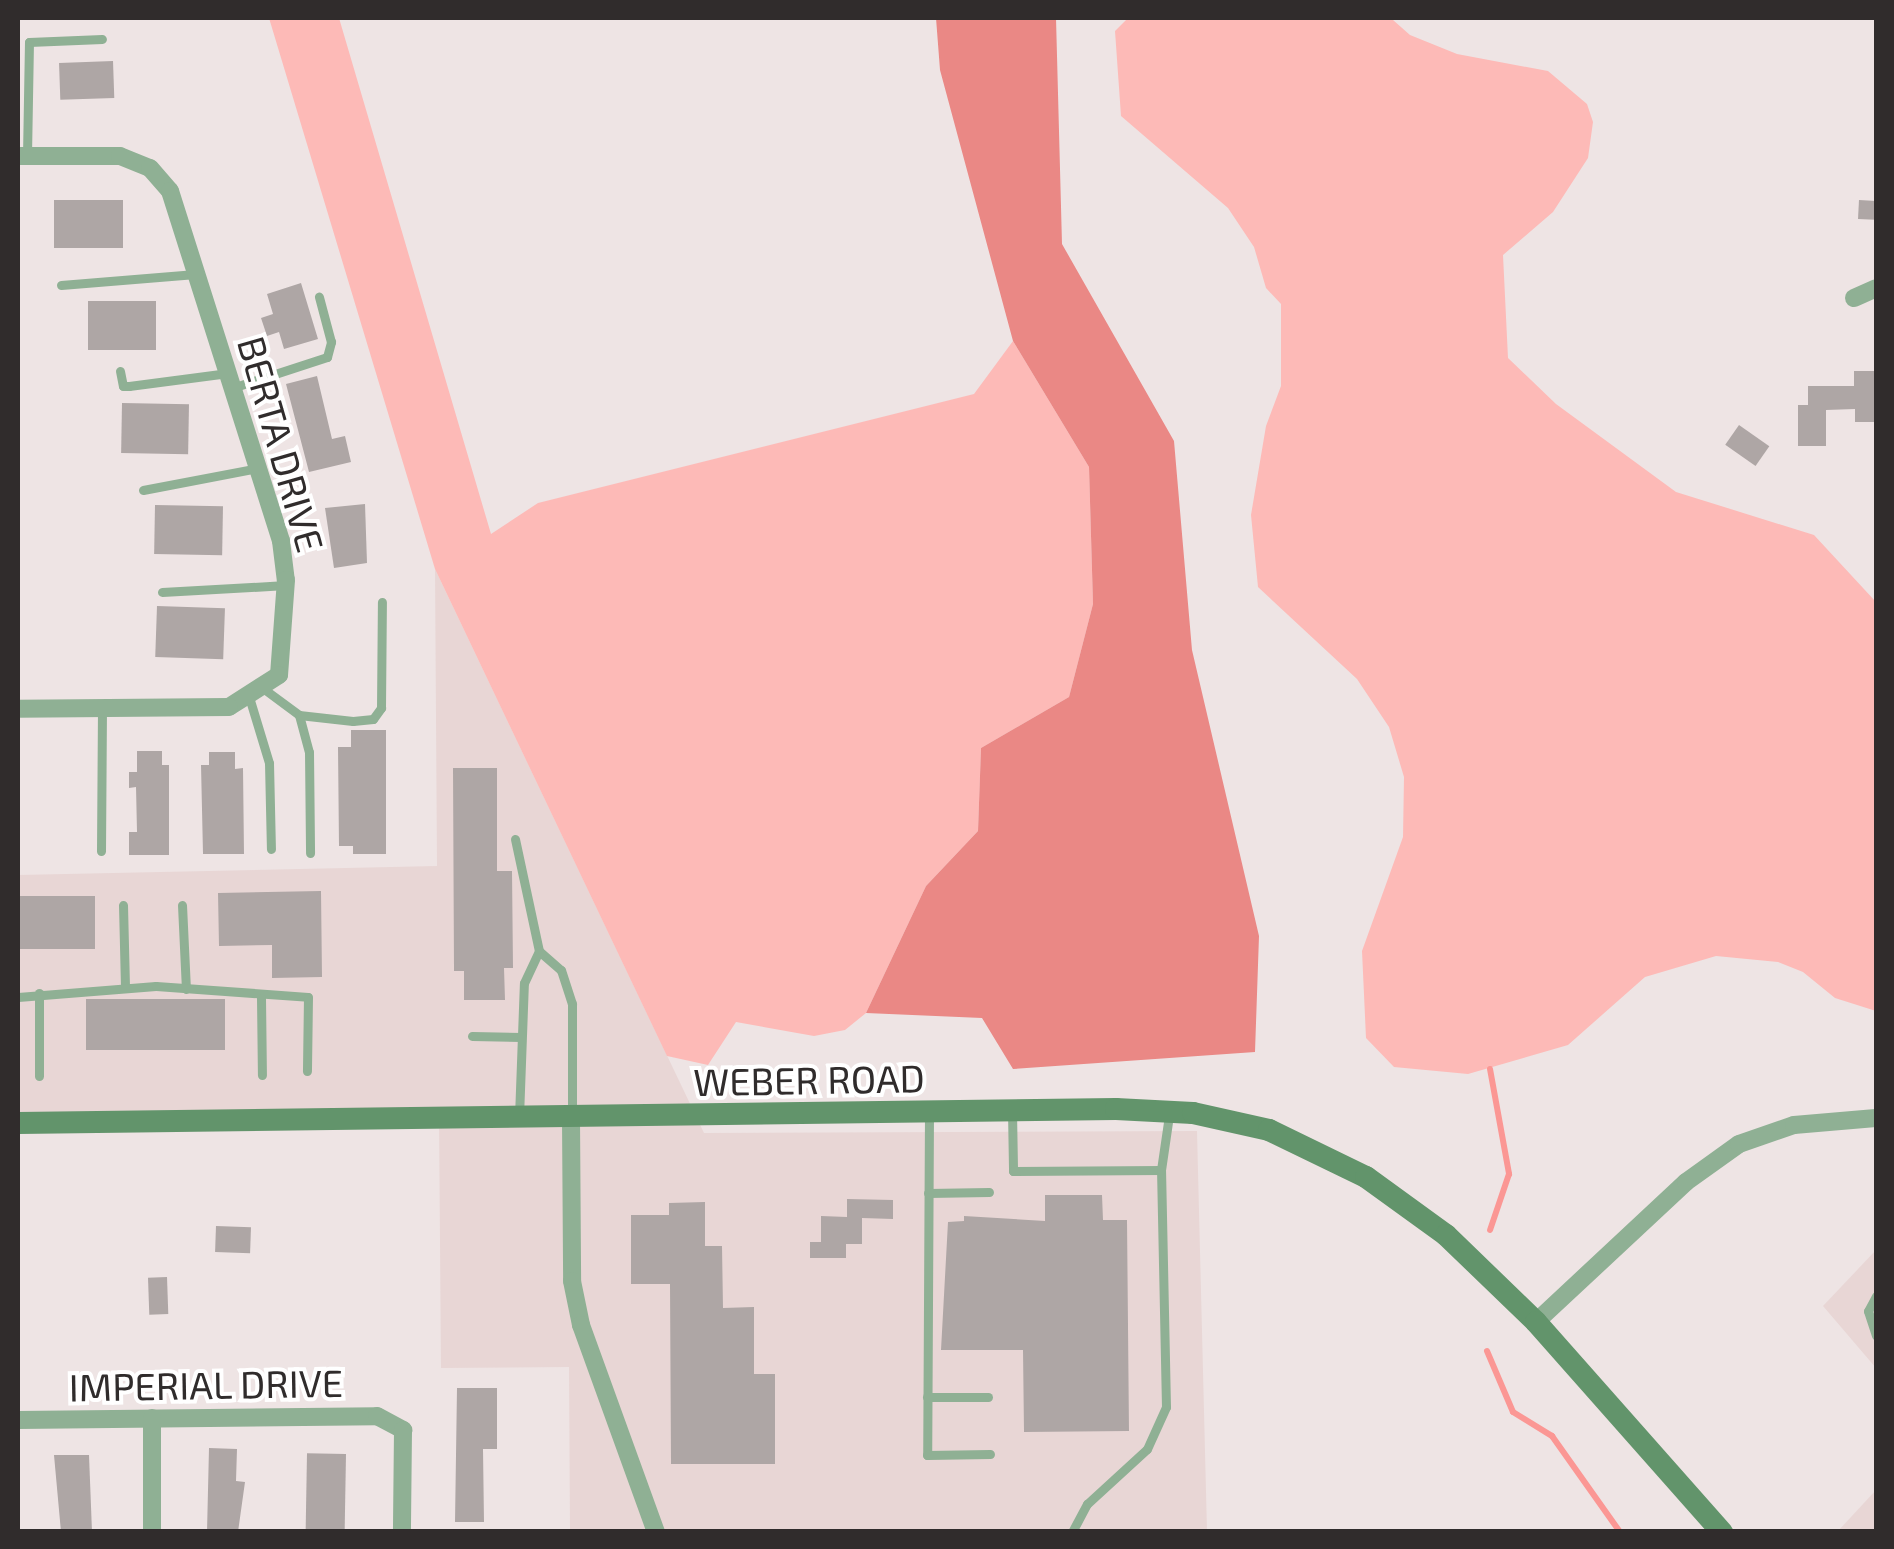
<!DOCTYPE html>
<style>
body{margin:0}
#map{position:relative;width:1894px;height:1549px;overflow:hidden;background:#eee4e4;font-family:"Exo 2",sans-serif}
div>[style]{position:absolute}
.built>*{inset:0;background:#e8d6d5}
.green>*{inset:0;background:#fdbab7}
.forest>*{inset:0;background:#ea8885}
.stream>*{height:6px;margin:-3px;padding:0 3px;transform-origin:3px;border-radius:3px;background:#fb9794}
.building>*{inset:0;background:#aea6a5;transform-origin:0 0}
.lane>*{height:9px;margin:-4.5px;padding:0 4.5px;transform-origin:4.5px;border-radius:4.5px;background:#8fb094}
.street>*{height:18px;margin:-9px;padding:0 9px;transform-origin:9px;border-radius:9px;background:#8fb094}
.secondary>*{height:22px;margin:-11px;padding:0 11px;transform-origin:11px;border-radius:11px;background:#62946b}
span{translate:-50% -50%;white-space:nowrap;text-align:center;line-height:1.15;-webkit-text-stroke:8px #fff;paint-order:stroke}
.street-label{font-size:38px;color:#302c2c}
.frame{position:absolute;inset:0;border:20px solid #302c2c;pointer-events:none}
</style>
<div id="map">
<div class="built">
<div style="clip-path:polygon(435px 569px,704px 1133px,1197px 1131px,1207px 1531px,570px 1531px,569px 1367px,441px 1368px,439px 1116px,18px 1120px,18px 875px,437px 866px)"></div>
<div style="clip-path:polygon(1876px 1250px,1876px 1368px,1823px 1306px)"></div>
<div style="clip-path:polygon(1876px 1490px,1876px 1531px,1838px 1531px)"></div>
</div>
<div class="green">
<div style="clip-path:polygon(269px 18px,339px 18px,491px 534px,538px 503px,974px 394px,1013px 341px,1089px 467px,1093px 604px,1069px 697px,981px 748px,978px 831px,926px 886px,866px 1013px,845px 1030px,814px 1036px,736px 1022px,708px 1065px,667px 1056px,435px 569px)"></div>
<div style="clip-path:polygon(1128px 18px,1393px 20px,1410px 35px,1457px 54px,1548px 71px,1587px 104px,1593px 122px,1588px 158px,1553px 212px,1503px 255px,1508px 358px,1556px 404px,1676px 492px,1814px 535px,1876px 602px,1876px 1011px,1835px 998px,1803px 972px,1778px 962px,1716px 956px,1645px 977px,1568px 1045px,1468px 1074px,1394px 1067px,1366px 1038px,1362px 951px,1403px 837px,1404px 777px,1389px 727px,1357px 679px,1258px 587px,1251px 515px,1266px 426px,1281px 386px,1281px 304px,1266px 288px,1254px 247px,1228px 208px,1121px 116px,1115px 31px)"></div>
</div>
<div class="forest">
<div style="clip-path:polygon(936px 18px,1056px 18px,1062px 244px,1174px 441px,1192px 650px,1259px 936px,1255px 1052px,1013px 1069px,982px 1018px,866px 1013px,926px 886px,978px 831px,981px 748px,1069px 697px,1093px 604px,1089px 467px,1013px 341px,940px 70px)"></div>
</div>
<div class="stream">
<div style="left:1490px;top:1069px;width:107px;rotate:79.7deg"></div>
<div style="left:1509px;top:1174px;width:59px;rotate:108.7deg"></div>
<div style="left:1487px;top:1351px;width:66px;rotate:66.9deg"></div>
<div style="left:1513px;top:1412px;width:46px;rotate:31.6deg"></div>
<div style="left:1552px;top:1436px;width:118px;rotate:54.7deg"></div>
</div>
<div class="building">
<div style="left:113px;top:61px;width:37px;height:54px;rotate:88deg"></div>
<div style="left:54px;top:200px;width:69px;height:48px"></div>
<div style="left:1859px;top:200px;width:17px;height:19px;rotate:3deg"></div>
<div style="clip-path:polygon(301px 283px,318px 339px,284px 349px,279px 332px,267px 336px,261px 318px,273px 314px,267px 294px)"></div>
<div style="left:88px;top:301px;width:68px;height:49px"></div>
<div style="clip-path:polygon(1854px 371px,1876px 371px,1876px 422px,1855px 422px,1855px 409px,1826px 410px,1826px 446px,1798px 446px,1798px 405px,1808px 405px,1808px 386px,1854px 386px)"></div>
<div style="clip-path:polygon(317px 376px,332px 439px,345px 436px,351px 462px,309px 472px,286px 384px)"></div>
<div style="left:122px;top:403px;width:67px;height:50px;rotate:1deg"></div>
<div style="left:1739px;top:425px;width:37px;height:24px;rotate:35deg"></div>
<div style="clip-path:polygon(365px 504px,367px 563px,334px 568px,325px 508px)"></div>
<div style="left:155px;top:505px;width:68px;height:49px;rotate:1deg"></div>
<div style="left:157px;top:606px;width:68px;height:51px;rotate:2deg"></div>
<div style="clip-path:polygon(351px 730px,386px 730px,386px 854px,353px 854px,353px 846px,339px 846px,338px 747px,351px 747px)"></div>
<div style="clip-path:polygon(137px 751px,162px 751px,162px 765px,169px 765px,169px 855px,129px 855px,129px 832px,137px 832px,136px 787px,129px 788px,129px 772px,137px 772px)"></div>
<div style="clip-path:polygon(209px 752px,235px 752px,235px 769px,243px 768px,244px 854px,203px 854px,201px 765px,209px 765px)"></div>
<div style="clip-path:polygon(453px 768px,497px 768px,497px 871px,512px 871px,513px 968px,504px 968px,505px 1000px,464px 1000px,464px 971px,454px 971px)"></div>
<div style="clip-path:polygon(321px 891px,322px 977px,272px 978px,272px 945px,219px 946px,218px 893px)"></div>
<div style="left:18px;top:896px;width:77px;height:53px"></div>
<div style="left:225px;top:999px;width:51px;height:139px;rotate:90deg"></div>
<div style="clip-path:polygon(1045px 1195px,1102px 1195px,1103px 1220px,1127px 1220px,1129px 1431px,1024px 1432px,1023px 1350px,941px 1350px,948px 1222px,964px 1221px,964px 1216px,1045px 1221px)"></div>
<div style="clip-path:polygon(847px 1199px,893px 1200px,893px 1219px,862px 1218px,862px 1244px,846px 1244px,846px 1258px,810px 1258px,810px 1242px,821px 1242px,821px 1216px,847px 1217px)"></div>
<div style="clip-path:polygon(705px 1202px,705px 1246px,722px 1246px,723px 1308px,754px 1307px,754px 1374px,775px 1374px,775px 1464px,671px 1464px,670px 1284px,631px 1284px,631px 1215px,669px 1215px,669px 1203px)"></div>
<div style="left:216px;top:1226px;width:35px;height:26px;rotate:2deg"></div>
<div style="left:167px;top:1277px;width:37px;height:19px;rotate:88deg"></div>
<div style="clip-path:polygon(457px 1388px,497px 1388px,497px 1449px,483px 1449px,484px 1522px,455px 1522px)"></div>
<div style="clip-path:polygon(209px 1448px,237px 1449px,236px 1481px,245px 1482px,238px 1532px,207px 1532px)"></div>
<div style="left:346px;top:1454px;width:78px;height:39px;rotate:91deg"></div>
<div style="clip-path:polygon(54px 1455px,89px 1455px,92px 1532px,61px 1532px)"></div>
</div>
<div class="lane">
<div style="left:27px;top:156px;width:114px;rotate:-89deg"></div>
<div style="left:29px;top:42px;width:73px;rotate:-2.4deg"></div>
<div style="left:61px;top:285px;width:135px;rotate:-4.7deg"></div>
<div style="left:120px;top:371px;width:15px;rotate:79deg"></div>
<div style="left:123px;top:386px;width:6px"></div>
<div style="left:129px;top:386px;width:100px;rotate:-7.5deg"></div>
<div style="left:232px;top:388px;width:100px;rotate:-18.1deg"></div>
<div style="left:327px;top:357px;width:16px;rotate:-75deg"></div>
<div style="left:331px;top:342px;width:47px;rotate:-104.9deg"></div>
<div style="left:143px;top:490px;width:117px;rotate:-10.8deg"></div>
<div style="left:162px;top:592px;width:124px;rotate:-3.2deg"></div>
<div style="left:264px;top:689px;width:44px;rotate:36.6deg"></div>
<div style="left:299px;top:715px;width:38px;rotate:75deg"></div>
<div style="left:309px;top:752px;width:101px;rotate:89.4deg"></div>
<div style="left:249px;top:697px;width:69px;rotate:73.1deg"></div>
<div style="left:269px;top:763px;width:86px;rotate:88.7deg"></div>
<div style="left:299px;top:715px;width:54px;rotate:6.3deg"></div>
<div style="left:353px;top:721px;width:20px;rotate:-6deg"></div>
<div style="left:373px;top:719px;width:14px;rotate:-54deg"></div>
<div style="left:381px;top:708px;width:106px;rotate:-89.5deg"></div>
<div style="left:515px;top:839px;width:115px;rotate:77.9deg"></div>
<div style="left:101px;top:851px;width:143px;rotate:-89.6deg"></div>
<div style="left:123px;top:905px;width:82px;rotate:88.6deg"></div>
<div style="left:182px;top:905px;width:84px;rotate:87.3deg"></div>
<div style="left:39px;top:993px;width:83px;rotate:90deg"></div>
<div style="left:18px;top:997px;width:138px;rotate:-4.6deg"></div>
<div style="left:156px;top:986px;width:152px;rotate:4.1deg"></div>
<div style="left:308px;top:997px;width:74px;rotate:90.8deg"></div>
<div style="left:261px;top:998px;width:77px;rotate:89.3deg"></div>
<div style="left:472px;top:1036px;width:49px;rotate:1.2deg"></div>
<div style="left:1012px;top:1111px;width:60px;rotate:89deg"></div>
<div style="left:1013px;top:1171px;width:148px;rotate:-0.4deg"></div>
<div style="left:929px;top:1113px;width:342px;rotate:90.3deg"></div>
<div style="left:927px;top:1455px;width:63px;rotate:-0.9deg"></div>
<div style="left:519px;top:1117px;width:134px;rotate:-87.9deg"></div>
<div style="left:524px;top:983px;width:35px;rotate:-65deg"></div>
<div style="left:539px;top:951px;width:29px;rotate:41deg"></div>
<div style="left:561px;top:970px;width:36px;rotate:72deg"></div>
<div style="left:572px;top:1004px;width:110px;rotate:90deg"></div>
<div style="left:928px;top:1193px;width:61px;rotate:-0.9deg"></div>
<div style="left:1876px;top:1296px;width:17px;rotate:118deg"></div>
<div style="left:1868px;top:1311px;width:26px;rotate:72deg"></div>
<div style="left:927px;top:1397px;width:61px"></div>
<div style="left:1072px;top:1532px;width:32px;rotate:-62deg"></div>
<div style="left:1087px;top:1504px;width:81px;rotate:-42.5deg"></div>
<div style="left:1147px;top:1449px;width:46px;rotate:-65.7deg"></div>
<div style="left:1166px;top:1407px;width:237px;rotate:-91.2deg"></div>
<div style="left:1161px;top:1170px;width:56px;rotate:-81.7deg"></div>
</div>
<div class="street">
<div style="left:18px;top:156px;width:102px"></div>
<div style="left:120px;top:156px;width:32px;rotate:22deg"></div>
<div style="left:150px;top:168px;width:30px;rotate:49deg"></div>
<div style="left:170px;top:191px;width:367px;rotate:72.4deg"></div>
<div style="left:281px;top:541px;width:39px;rotate:83deg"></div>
<div style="left:286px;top:580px;width:95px;rotate:94.2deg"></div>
<div style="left:279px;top:675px;width:59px;rotate:147.4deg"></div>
<div style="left:229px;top:707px;width:211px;rotate:179.5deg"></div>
<div style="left:1854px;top:298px;width:24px;rotate:-24deg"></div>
<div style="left:571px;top:1119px;width:162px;rotate:89.6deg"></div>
<div style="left:572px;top:1281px;width:45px;rotate:78.4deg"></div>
<div style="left:581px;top:1325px;width:220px;rotate:70.1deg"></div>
<div style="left:1536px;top:1322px;width:205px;rotate:-43deg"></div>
<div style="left:1686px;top:1182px;width:65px;rotate:-35.6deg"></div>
<div style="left:1739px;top:1144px;width:58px;rotate:-19.1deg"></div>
<div style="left:1794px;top:1125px;width:82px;rotate:-4.9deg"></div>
<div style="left:18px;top:1420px;width:359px;rotate:-0.6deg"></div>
<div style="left:377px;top:1416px;width:30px;rotate:28deg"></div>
<div style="left:403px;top:1430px;width:102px;rotate:90.6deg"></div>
<div style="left:152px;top:1532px;width:114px;rotate:-90deg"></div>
</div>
<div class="secondary">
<div style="left:18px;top:1123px;width:1098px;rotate:-0.73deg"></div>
<div style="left:1116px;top:1109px;width:77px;rotate:3deg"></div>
<div style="left:1193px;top:1113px;width:78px;rotate:12.6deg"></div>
<div style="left:1269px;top:1130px;width:108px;rotate:25.9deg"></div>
<div style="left:1366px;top:1177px;width:99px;rotate:35.9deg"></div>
<div style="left:1446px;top:1235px;width:125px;rotate:44deg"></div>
<div style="left:1536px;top:1322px;width:281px;rotate:48.5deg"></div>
</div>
<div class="street-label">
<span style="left:281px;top:444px;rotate:74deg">BERTA DRIVE</span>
<span style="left:809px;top:1080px;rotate:-1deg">WEBER ROAD</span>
<span style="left:206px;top:1385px;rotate:-1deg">IMPERIAL DRIVE</span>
</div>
<div class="frame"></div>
</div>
